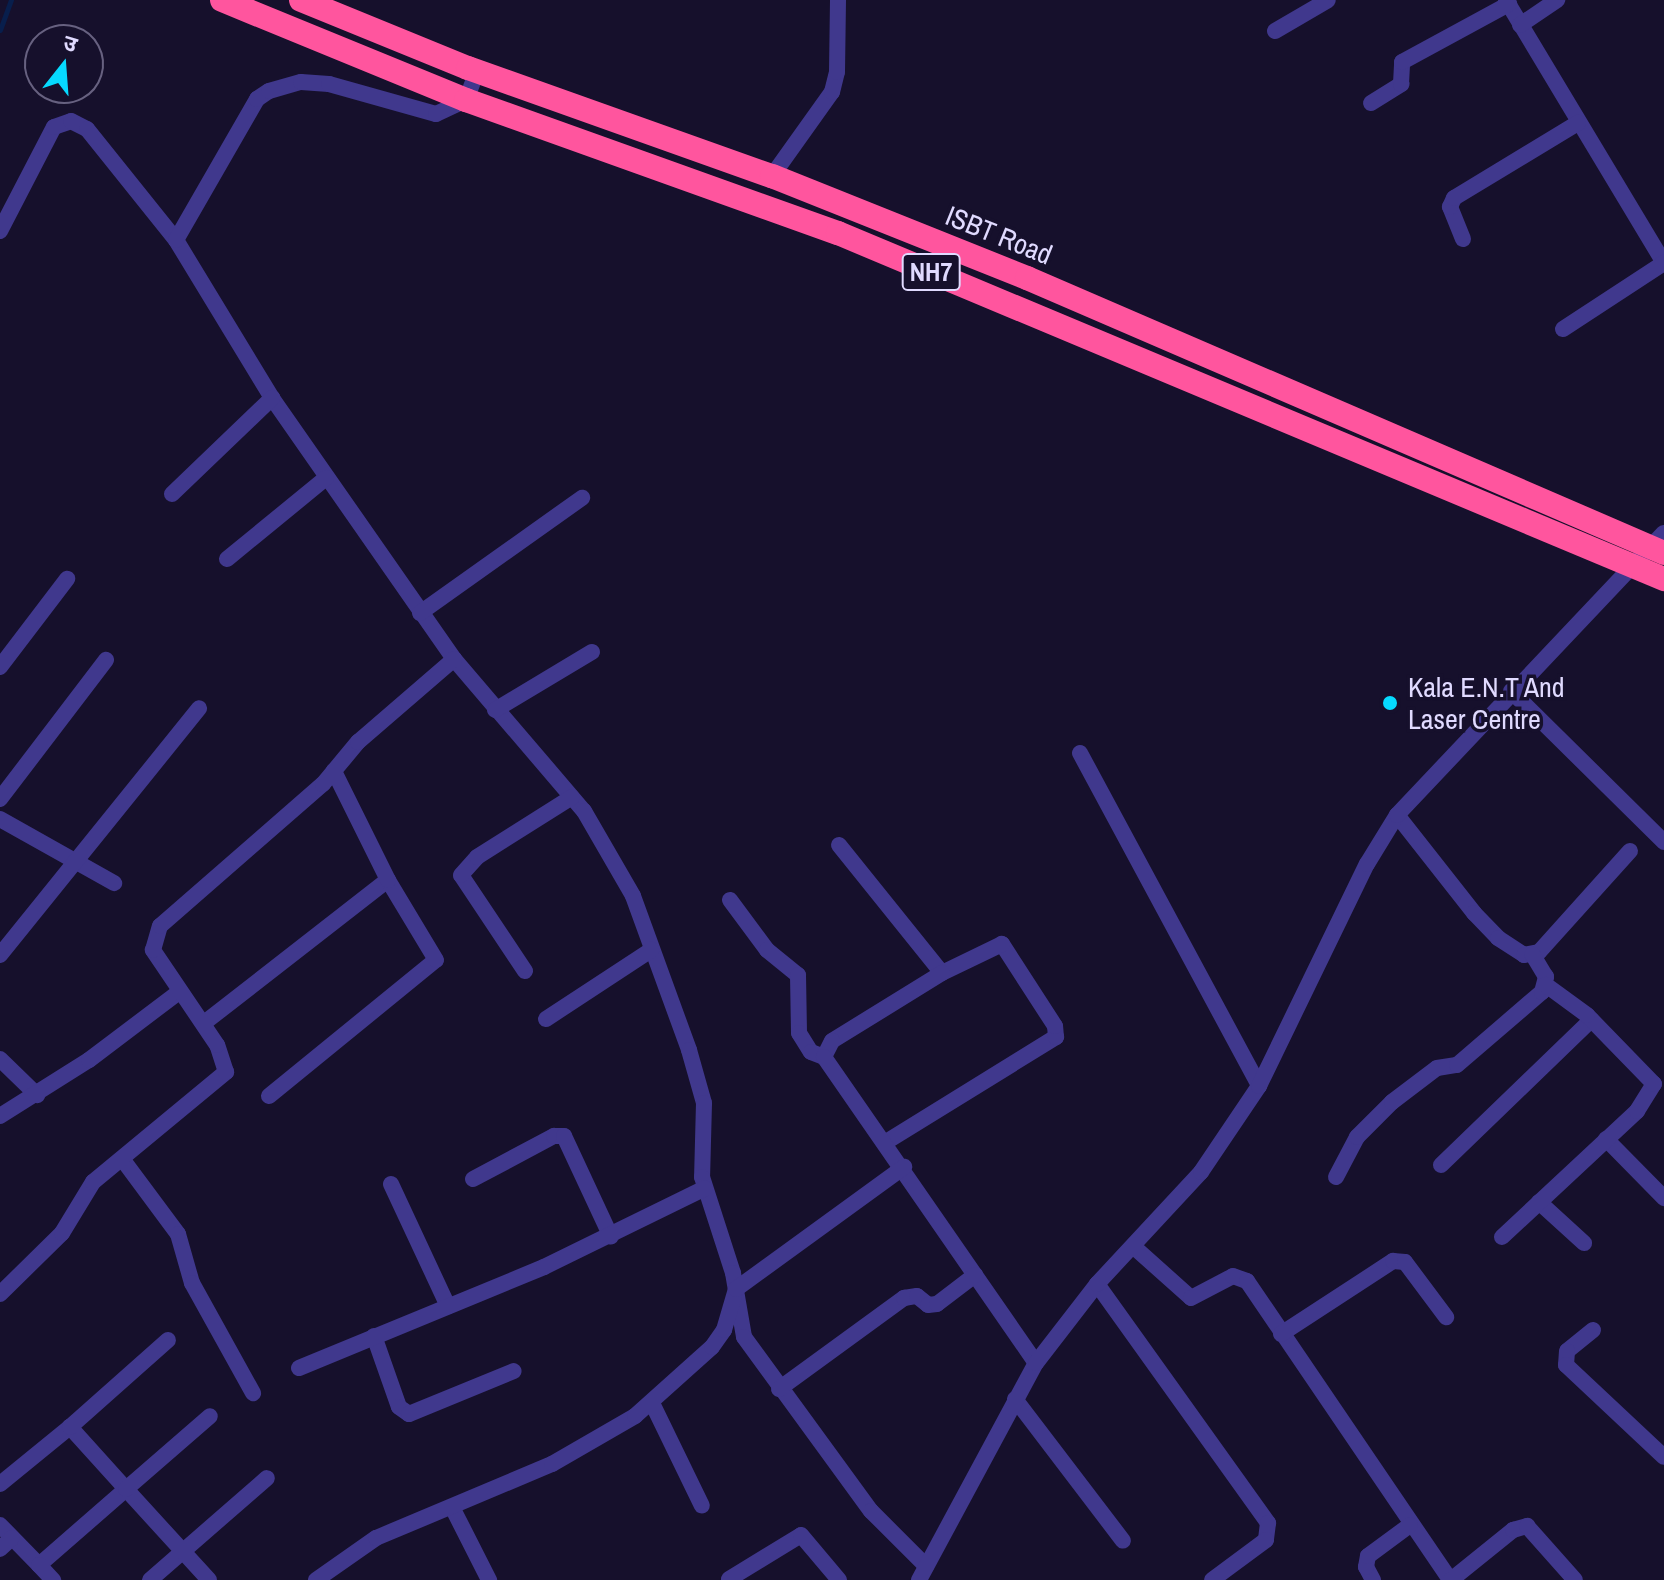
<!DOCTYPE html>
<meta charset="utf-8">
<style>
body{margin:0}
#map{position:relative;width:1664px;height:1580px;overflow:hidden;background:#16102c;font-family:"Archivo Narrow","Noto Sans Devanagari",sans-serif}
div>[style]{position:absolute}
.stream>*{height:5px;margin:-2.5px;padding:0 2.5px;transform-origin:2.5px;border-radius:2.5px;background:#081e4c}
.street>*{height:16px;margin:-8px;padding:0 8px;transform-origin:8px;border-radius:8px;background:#40388d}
.highway>*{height:24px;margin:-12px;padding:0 12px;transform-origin:12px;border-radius:12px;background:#ff559e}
.dots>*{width:22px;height:22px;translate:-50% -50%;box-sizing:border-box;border:4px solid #16102c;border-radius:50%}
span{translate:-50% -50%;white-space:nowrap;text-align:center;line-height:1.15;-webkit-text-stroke:7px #16102c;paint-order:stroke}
.shield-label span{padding:2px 6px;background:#16102c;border:2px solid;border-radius:6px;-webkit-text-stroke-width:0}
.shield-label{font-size:26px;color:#e0daff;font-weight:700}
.street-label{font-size:28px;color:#e0daff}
.poi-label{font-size:28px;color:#e0daff}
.left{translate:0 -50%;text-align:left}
.north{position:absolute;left:24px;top:24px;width:80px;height:80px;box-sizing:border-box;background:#16102c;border:2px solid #676180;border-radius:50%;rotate:17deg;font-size:22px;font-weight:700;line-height:32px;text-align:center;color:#e0daff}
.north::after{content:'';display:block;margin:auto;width:28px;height:36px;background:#06daff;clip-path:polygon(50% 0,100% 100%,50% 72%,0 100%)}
</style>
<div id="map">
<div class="stream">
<div style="left:0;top:30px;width:32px;rotate:-70deg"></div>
</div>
<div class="street">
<div style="left:1506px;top:0;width:307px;rotate:59deg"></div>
<div style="left:1520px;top:25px;width:45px;rotate:-34deg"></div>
<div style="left:1275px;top:31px;width:61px;rotate:-30.3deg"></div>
<div style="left:1371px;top:103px;width:36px;rotate:-32deg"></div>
<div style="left:1401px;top:84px;width:22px;rotate:-87deg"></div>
<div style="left:1402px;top:62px;width:122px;rotate:-28.5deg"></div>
<div style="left:772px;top:176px;width:103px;rotate:-54.5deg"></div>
<div style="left:832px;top:92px;width:21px;rotate:-76deg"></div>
<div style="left:837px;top:72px;width:72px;rotate:-89.2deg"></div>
<div style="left:0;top:231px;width:117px;rotate:-62.6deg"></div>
<div style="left:54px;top:127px;width:18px;rotate:-19deg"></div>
<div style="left:71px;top:121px;width:18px;rotate:27deg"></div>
<div style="left:87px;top:129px;width:142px;rotate:51.3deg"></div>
<div style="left:176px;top:240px;width:185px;rotate:58.7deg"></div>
<div style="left:272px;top:398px;width:318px;rotate:55.1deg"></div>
<div style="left:454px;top:659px;width:200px;rotate:49.5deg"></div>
<div style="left:584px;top:811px;width:98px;rotate:60deg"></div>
<div style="left:633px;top:896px;width:164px;rotate:70deg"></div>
<div style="left:689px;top:1050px;width:55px;rotate:74.2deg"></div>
<div style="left:704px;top:1103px;width:74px;rotate:91.5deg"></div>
<div style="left:702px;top:1177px;width:101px;rotate:72.1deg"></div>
<div style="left:733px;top:1273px;width:65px;rotate:80.2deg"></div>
<div style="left:744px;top:1337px;width:215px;rotate:53.9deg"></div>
<div style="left:871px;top:1511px;width:78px;rotate:45deg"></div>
<div style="left:1463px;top:239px;width:35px;rotate:-112deg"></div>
<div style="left:1450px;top:207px;width:10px;rotate:-66deg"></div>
<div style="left:1454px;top:198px;width:145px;rotate:-31.2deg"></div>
<div style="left:176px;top:240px;width:163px;rotate:-60.1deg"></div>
<div style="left:257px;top:99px;width:14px;rotate:-34deg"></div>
<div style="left:269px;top:91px;width:33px;rotate:-16deg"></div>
<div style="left:301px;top:82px;width:28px;rotate:4deg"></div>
<div style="left:329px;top:84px;width:111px;rotate:15.7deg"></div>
<div style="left:436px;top:114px;width:33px;rotate:-25deg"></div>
<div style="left:466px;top:100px;width:31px;rotate:-69deg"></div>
<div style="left:1563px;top:329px;width:121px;rotate:-33.2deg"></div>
<div style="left:172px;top:494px;width:139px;rotate:-43.8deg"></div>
<div style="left:227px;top:559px;width:128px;rotate:-39.3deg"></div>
<div style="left:420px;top:613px;width:199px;rotate:-35.4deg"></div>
<div style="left:0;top:667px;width:111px;rotate:-52.7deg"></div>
<div style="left:1511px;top:691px;width:215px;rotate:44.6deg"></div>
<div style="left:495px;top:710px;width:113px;rotate:-30.9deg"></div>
<div style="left:1080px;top:753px;width:378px;rotate:61.7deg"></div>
<div style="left:0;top:799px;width:175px;rotate:-52.7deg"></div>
<div style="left:1397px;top:815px;width:125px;rotate:51.8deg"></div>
<div style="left:1474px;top:913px;width:35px;rotate:46deg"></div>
<div style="left:1498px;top:938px;width:31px;rotate:33deg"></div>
<div style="left:1524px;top:955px;width:15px;rotate:-11deg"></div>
<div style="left:1539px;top:952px;width:136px;rotate:-48deg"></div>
<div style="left:0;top:819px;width:131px;rotate:29.3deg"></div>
<div style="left:839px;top:845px;width:164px;rotate:51.2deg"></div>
<div style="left:730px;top:900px;width:62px;rotate:53.5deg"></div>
<div style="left:767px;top:950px;width:40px;rotate:39deg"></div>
<div style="left:798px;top:975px;width:58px;rotate:89deg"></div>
<div style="left:799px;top:1033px;width:22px;rotate:58deg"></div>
<div style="left:811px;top:1052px;width:14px;rotate:21deg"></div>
<div style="left:0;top:955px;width:317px;rotate:-51.1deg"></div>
<div style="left:525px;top:971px;width:115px;rotate:-123.7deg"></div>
<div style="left:461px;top:875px;width:24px;rotate:-48deg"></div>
<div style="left:477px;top:857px;width:112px;rotate:-32.3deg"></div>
<div style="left:546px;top:1019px;width:126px;rotate:-33.3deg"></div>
<div style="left:204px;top:1023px;width:233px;rotate:-37.9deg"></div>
<div style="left:0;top:1059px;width:52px;rotate:44.2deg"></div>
<div style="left:269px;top:1096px;width:215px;rotate:-39.2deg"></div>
<div style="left:436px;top:960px;width:93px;rotate:-121deg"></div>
<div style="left:388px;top:880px;width:122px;rotate:-116.4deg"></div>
<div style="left:0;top:1116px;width:105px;rotate:-32.2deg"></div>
<div style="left:89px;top:1060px;width:113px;rotate:-37.1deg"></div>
<div style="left:1606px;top:1139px;width:83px;rotate:45.5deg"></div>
<div style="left:886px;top:1142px;width:200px;rotate:-31.7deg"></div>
<div style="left:1056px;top:1037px;width:11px;rotate:-95deg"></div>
<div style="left:1055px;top:1026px;width:98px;rotate:-122.9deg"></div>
<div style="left:1002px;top:944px;width:67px;rotate:154.2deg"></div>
<div style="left:942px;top:973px;width:129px;rotate:148.3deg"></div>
<div style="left:832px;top:1041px;width:18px;rotate:117deg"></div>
<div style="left:824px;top:1057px;width:372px;rotate:55.3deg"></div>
<div style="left:123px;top:1160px;width:92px;rotate:53.4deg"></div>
<div style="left:178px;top:1234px;width:51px;rotate:74.1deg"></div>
<div style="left:192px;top:1283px;width:126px;rotate:61deg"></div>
<div style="left:1441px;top:1165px;width:209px;rotate:-44deg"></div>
<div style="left:1336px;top:1177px;width:45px;rotate:-62.3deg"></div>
<div style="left:1357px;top:1137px;width:49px;rotate:-45deg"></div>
<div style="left:1392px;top:1102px;width:56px;rotate:-37.1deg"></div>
<div style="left:1437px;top:1068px;width:20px;rotate:-9deg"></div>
<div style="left:1457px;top:1065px;width:112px;rotate:-40.7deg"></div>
<div style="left:1542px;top:992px;width:16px;rotate:-75deg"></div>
<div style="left:1546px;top:977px;width:26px;rotate:-121deg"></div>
<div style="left:473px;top:1179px;width:92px;rotate:-28deg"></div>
<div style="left:554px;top:1136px;width:10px"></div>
<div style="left:564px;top:1136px;width:111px;rotate:65deg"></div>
<div style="left:391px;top:1184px;width:135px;rotate:65deg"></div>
<div style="left:1539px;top:1202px;width:61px;rotate:42.3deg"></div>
<div style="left:1502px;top:1237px;width:185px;rotate:-43deg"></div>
<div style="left:1637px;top:1111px;width:32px;rotate:-58deg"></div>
<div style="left:1654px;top:1084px;width:96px;rotate:-134.2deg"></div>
<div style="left:1587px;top:1015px;width:51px;rotate:-143.8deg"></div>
<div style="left:1134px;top:1247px;width:76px;rotate:41.8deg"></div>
<div style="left:1191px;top:1298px;width:47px;rotate:-27.6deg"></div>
<div style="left:1233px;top:1276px;width:15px;rotate:20deg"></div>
<div style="left:1247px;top:1281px;width:361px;rotate:55.8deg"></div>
<div style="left:1097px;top:1284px;width:294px;rotate:54.4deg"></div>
<div style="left:1268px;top:1523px;width:17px;rotate:97deg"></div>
<div style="left:1266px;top:1540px;width:67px;rotate:143.5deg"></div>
<div style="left:0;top:1294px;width:87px;rotate:-44.5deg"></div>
<div style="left:62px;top:1233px;width:60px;rotate:-58.7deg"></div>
<div style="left:93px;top:1182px;width:173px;rotate:-39.6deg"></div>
<div style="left:226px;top:1072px;width:28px;rotate:-108deg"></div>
<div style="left:217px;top:1045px;width:115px;rotate:-124deg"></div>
<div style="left:153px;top:950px;width:25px;rotate:-74deg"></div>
<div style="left:160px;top:926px;width:216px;rotate:-41.1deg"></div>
<div style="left:323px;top:784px;width:55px;rotate:-50.2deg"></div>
<div style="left:358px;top:742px;width:127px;rotate:-40.8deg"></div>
<div style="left:1593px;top:1330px;width:33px;rotate:141deg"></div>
<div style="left:1567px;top:1351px;width:14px;rotate:94deg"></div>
<div style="left:1566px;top:1365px;width:134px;rotate:43.2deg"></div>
<div style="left:1281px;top:1334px;width:134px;rotate:-33.1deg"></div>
<div style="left:1393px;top:1261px;width:12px;rotate:5deg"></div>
<div style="left:1405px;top:1262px;width:69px;rotate:53.3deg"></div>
<div style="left:374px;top:1336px;width:75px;rotate:70.6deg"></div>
<div style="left:399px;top:1407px;width:12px;rotate:35deg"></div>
<div style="left:409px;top:1414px;width:113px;rotate:-22.3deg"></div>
<div style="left:299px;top:1368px;width:265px;rotate:-22.4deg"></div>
<div style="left:544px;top:1267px;width:179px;rotate:-26.1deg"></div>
<div style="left:779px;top:1389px;width:155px;rotate:-36.1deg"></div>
<div style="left:904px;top:1298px;width:13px;rotate:-9deg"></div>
<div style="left:917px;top:1296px;width:14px;rotate:39deg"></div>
<div style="left:928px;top:1305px;width:9px;rotate:-6deg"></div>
<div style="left:937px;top:1304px;width:48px;rotate:-37.3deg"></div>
<div style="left:1015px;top:1399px;width:178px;rotate:52.7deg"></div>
<div style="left:652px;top:1403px;width:114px;rotate:64.1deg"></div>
<div style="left:0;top:1484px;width:90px;rotate:-39.2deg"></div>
<div style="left:453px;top:1509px;width:80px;rotate:63.1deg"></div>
<div style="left:0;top:1525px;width:56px;rotate:45.7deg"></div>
<div style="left:39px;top:1565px;width:116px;rotate:-41.1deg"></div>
<div style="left:126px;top:1489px;width:84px;rotate:-132.1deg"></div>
<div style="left:70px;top:1427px;width:131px;rotate:-41.6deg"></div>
<div style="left:0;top:1549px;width:16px;rotate:-43deg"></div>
<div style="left:39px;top:1565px;width:21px;rotate:47deg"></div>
<div style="left:729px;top:1579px;width:84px;rotate:-31.4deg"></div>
<div style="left:801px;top:1535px;width:59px;rotate:49.8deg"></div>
<div style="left:150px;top:1580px;width:155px;rotate:-41.1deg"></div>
<div style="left:209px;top:1580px;width:123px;rotate:-132.4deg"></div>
<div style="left:126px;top:1489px;width:111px;rotate:-41deg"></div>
<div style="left:316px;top:1580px;width:73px;rotate:-35deg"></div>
<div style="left:376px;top:1538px;width:191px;rotate:-22.8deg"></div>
<div style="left:552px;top:1464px;width:96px;rotate:-30deg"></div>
<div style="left:635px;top:1416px;width:103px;rotate:-41.9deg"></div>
<div style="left:712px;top:1347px;width:21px;rotate:-55deg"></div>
<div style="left:724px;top:1330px;width:43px;rotate:-73.7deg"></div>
<div style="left:736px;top:1289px;width:208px;rotate:-36deg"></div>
<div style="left:919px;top:1580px;width:247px;rotate:-61.7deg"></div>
<div style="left:1036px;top:1363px;width:100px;rotate:-52.3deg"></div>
<div style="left:1097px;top:1284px;width:153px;rotate:-47.1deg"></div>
<div style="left:1201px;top:1172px;width:104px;rotate:-56deg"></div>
<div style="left:1259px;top:1086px;width:247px;rotate:-64.1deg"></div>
<div style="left:1367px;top:864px;width:57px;rotate:-58.5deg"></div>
<div style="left:1397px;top:815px;width:388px;rotate:-46.6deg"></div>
<div style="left:1373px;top:1580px;width:15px;rotate:-118deg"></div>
<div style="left:1366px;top:1567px;width:11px;rotate:-80deg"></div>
<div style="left:1368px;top:1556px;width:52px;rotate:-36.4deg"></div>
<div style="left:1451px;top:1580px;width:80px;rotate:-38.9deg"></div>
<div style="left:1513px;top:1530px;width:15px;rotate:-16deg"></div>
<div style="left:1527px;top:1526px;width:72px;rotate:48.4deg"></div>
</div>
<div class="highway">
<div style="left:222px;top:0;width:264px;rotate:22.3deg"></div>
<div style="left:466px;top:100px;width:395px;rotate:19.7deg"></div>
<div style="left:838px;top:233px;width:896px;rotate:22.73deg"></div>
<div style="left:301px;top:0;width:180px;rotate:22.2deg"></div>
<div style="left:468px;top:68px;width:323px;rotate:19.6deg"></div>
<div style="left:772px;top:176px;width:275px;rotate:21.8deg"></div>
<div style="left:1027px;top:278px;width:694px;rotate:23.35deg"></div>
</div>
<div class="dots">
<div style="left:1390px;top:703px;background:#06daff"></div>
</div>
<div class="shield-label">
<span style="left:931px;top:272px">NH7</span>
</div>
<div class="street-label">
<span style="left:999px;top:235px;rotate:22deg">ISBT Road</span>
</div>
<div class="poi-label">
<span class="left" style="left:1408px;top:703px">Kala E.N.T And<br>Laser Centre</span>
</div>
<div class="north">उ</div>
</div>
